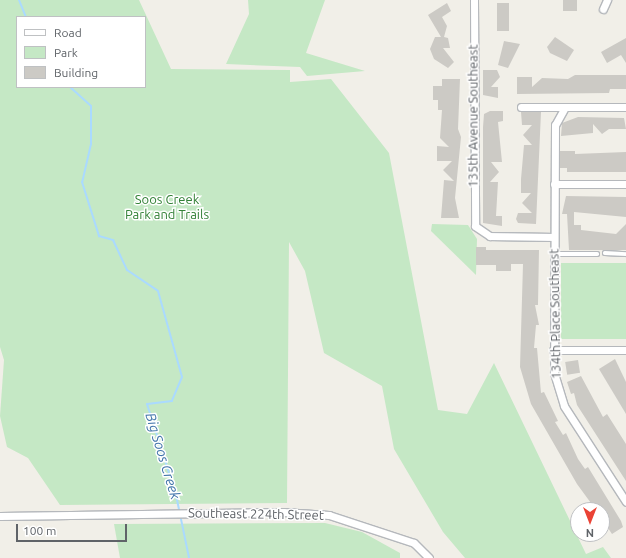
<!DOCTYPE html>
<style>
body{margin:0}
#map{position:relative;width:626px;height:558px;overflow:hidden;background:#f1efe8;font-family:Ubuntu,sans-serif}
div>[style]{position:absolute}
.green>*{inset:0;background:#c5e8c5;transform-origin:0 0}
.stream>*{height:2px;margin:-1px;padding:0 1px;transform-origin:1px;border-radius:1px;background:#aadaff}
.building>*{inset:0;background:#cccac5;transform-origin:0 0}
.roads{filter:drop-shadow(1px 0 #b5b8bc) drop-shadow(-1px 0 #b5b8bc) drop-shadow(0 1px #b5b8bc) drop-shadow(0 -1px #b5b8bc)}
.lane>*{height:3.5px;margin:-1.75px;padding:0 1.75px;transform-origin:1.75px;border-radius:1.75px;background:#fff}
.street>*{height:7px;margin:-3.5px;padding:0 3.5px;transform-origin:3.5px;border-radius:3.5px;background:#fff}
span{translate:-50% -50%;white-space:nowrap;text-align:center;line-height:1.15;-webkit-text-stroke:3px #fff;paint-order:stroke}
.street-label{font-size:13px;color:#5f6368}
.park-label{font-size:13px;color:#348238}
.water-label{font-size:14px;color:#4174aa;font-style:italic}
.legend{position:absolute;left:16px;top:16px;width:130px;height:72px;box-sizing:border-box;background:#fff;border:1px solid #bfc1c3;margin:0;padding:5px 7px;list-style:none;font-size:12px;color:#5f6368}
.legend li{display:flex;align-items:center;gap:8px;height:20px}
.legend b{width:20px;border:1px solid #bfc1c3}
.north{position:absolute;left:570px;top:502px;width:40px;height:40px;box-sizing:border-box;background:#fff;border:1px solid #bfc1c3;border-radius:50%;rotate:180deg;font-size:11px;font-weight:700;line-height:16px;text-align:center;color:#5f6368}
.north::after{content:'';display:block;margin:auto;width:14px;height:18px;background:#ea4335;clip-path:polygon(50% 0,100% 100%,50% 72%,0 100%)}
.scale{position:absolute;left:16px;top:524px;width:111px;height:18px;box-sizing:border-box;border:2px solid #5f6368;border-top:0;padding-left:5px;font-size:12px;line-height:14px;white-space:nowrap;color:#5f6368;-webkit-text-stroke:3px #fff;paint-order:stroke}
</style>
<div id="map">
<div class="green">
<div style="clip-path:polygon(evenodd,0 0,139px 0,171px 69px,290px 70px,290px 82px,331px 79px,389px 153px,438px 410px,467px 414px,494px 363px,586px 554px,603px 547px,611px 558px,465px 558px,443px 532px,394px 449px,382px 386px,324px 353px,305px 271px,289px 242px,287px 503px,60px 505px,28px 458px,7px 447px,0 416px,4px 360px,0 347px,0 0,17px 17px,145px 17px,145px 87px,17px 87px,17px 17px)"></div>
<div style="clip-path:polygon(248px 0,325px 0,306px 53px,365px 71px,307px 76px,300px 67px,226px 64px,249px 14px)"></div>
<div style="clip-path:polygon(432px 224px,468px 225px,477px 239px,476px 275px,431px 231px)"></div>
<div style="left:561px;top:263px;width:65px;height:76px"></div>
<div style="clip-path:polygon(325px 523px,362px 532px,400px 553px,400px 558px,120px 558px,114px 524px)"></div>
</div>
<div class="stream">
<div style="left:19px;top:0;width:18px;rotate:68deg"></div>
<div style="left:70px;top:87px;width:28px;rotate:42deg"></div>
<div style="left:91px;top:106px;width:38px;rotate:90deg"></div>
<div style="left:91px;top:144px;width:39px;rotate:103deg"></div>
<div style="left:82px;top:182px;width:57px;rotate:72.5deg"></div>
<div style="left:99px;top:236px;width:15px;rotate:16deg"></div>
<div style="left:113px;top:240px;width:33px;rotate:65deg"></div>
<div style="left:127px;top:270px;width:37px;rotate:34deg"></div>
<div style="left:158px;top:291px;width:89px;rotate:74.4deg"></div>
<div style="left:182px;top:377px;width:26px;rotate:113deg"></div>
<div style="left:172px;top:401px;width:25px;rotate:173deg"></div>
<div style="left:147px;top:404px;width:96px;rotate:72.3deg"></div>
<div style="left:176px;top:495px;width:64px;rotate:78.3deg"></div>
</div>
<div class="building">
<div style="left:563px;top:0;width:14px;height:11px"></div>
<div style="clip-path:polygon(447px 3px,451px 11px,442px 17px,447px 26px,444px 37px,448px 38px,450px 48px,443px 48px,454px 62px,448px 68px,434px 59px,430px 49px,435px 37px,441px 37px,428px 15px)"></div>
<div style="left:497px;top:3px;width:12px;height:28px"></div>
<div style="clip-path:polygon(555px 37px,574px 50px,567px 61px,550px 53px,547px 47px)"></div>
<div style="clip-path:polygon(626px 38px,626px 63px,621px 55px,607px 63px,601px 52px)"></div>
<div style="clip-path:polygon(504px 41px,520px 44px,508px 68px,498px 65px)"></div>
<div style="clip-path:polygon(483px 70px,497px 70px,500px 77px,491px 87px,498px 87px,498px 98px,483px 95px)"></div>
<div style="clip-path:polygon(575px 75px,626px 75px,626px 89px,610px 89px,609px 93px,517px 94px,517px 77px,532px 77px,532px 87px,542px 78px,568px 79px)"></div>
<div style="clip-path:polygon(442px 79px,460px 79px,458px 129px,461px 137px,455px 198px,459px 218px,441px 218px,444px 180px,454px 181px,443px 170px,452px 161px,437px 161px,437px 146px,449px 147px,440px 138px,442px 110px,438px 110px,438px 100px,433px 100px,433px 86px,442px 86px)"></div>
<div style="clip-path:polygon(490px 111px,503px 111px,503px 121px,498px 122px,502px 162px,491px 162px,499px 172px,490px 182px,498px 182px,496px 216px,502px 216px,502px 226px,483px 223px,483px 127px,484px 114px)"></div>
<div style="clip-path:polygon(521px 112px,541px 112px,536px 224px,518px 223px,516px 219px,518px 213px,532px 213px,522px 203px,531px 193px,521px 193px,521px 179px,524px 145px,532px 145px,523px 135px,532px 125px,522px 125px)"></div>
<div style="clip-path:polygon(578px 117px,624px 118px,626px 129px,609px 129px,602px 134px,593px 124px,593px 133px,561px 136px,562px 123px)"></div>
<div style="clip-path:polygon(560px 151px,575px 151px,575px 154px,626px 152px,626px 172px,567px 172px,567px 168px,560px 168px)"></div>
<div style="clip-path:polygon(566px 196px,626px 197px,626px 217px,574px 212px,574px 225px,581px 225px,581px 230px,616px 234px,626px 224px,626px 250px,569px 250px,567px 214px,562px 214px)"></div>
<div style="clip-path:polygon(476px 247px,486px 247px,486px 250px,539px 250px,538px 305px,535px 305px,539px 325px,536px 325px,534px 348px,537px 348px,541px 393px,544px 392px,558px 421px,555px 422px,563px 435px,566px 433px,578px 459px,585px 469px,588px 467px,621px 521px,623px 527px,612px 534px,602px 519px,602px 510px,596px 510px,577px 484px,531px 404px,520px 367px,523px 264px,511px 264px,511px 271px,496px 271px,496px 265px,476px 265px)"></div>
<div style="clip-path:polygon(615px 359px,626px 382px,626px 414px,599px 369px)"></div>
<div style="left:578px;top:360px;width:13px;height:13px;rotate:81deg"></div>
<div style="clip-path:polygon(581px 376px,603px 417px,607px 414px,626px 444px,626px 481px,577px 405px,574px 393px,571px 394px,567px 382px)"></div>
</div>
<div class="roads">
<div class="lane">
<div style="left:605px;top:253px;width:21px;rotate:3deg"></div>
<div style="left:554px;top:254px;width:43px"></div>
</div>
<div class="street">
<div style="left:474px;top:0;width:226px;rotate:89.7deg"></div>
<div style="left:475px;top:226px;width:18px;rotate:34deg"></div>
<div style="left:490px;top:236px;width:63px;rotate:0.9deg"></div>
<div style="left:603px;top:9px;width:10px;rotate:-66deg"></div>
<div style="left:521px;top:107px;width:105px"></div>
<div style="left:564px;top:109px;width:18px;rotate:119deg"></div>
<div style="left:555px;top:125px;width:248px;rotate:90.2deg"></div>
<div style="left:554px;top:373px;width:34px;rotate:73deg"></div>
<div style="left:564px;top:406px;width:114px;rotate:57.1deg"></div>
<div style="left:554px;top:184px;width:72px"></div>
<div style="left:553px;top:350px;width:73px"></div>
<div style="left:0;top:516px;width:283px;rotate:-0.8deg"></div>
<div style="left:283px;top:512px;width:46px;rotate:3.7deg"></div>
<div style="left:329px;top:515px;width:89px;rotate:18.2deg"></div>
<div style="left:414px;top:543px;width:21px;rotate:45deg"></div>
</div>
</div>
<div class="street-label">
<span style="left:473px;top:116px;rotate:-90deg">135th Avenue Southeast</span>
<span style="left:555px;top:314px;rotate:-91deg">134th Place Southeast</span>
<span style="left:256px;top:514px;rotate:1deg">Southeast 224th Street</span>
</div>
<div class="park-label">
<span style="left:167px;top:207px">Soos Creek<br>Park and Trails</span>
</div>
<div class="water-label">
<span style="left:163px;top:456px;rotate:73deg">Big Soos Creek</span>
</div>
<ul class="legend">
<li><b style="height:5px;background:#fff"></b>Road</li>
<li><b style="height:11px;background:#c5e8c5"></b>Park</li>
<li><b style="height:11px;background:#cccac5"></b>Building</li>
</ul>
<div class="north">N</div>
<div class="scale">100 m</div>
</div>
